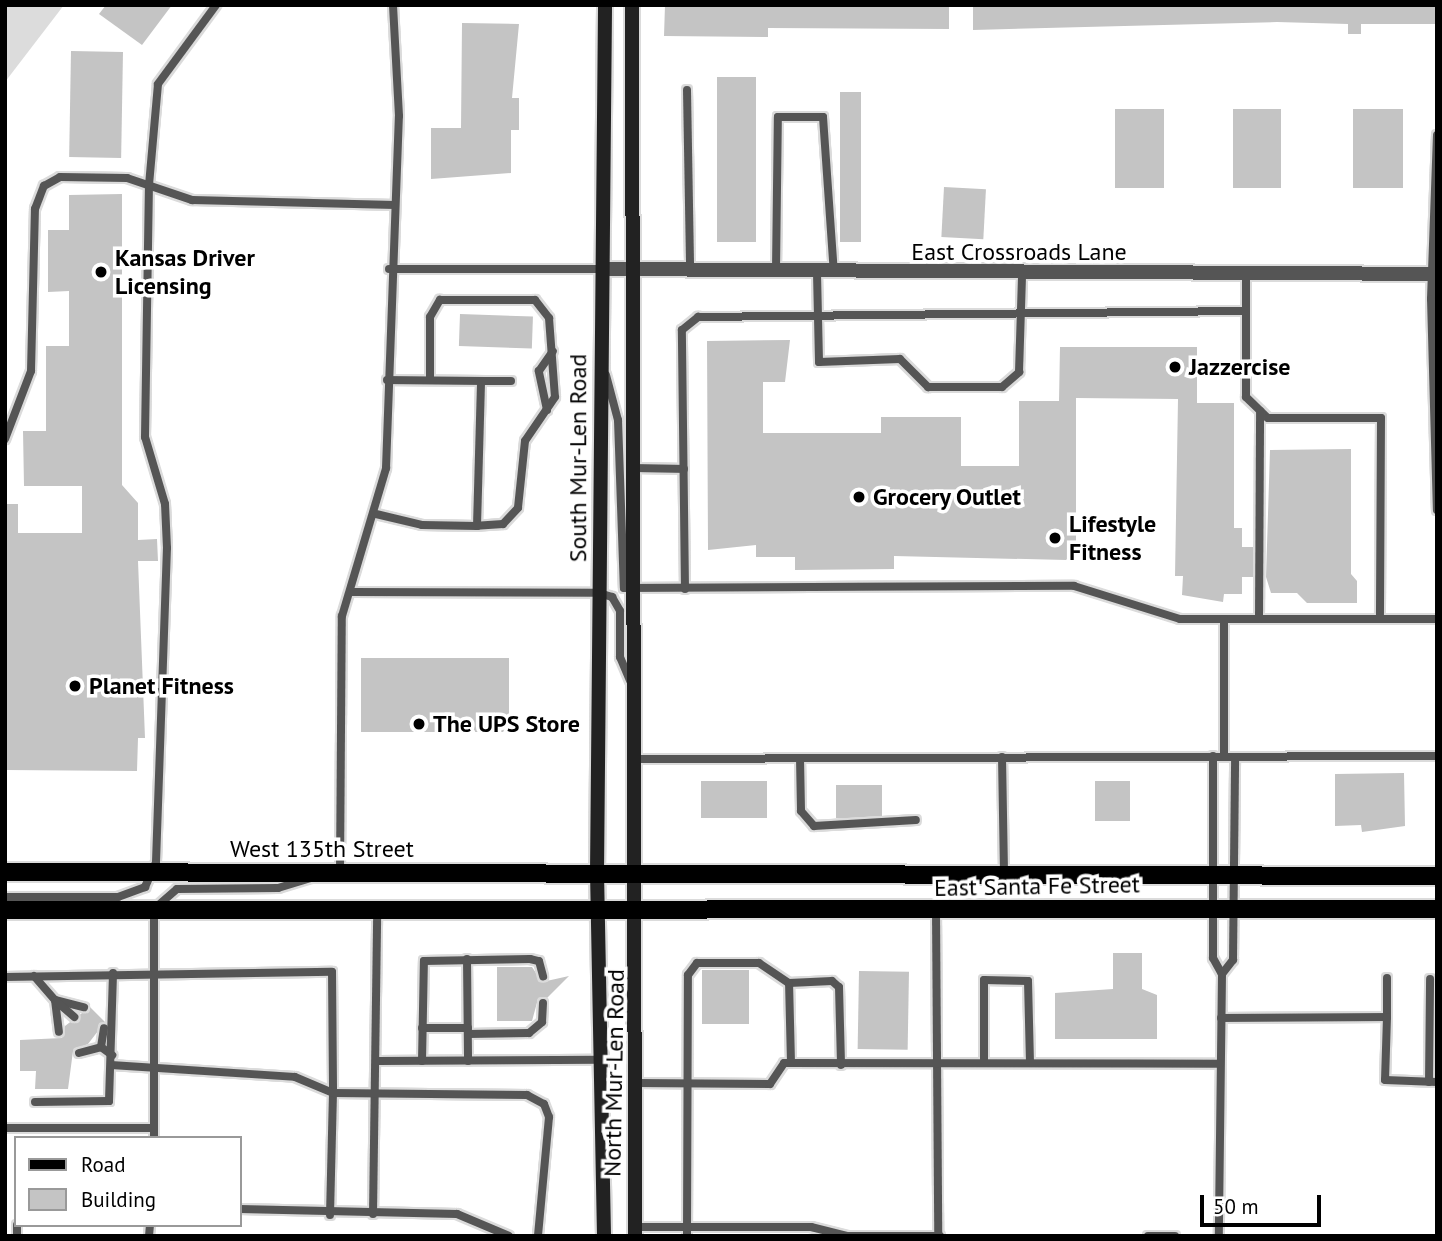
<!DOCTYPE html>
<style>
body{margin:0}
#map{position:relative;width:1442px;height:1241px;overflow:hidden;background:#fff;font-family:"PT Sans",sans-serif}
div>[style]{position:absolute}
.green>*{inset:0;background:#dcdcdc}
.building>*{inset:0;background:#c4c4c4;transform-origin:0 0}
.roads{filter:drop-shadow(2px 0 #dbdbdb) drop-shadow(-2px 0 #dbdbdb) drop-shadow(0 2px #dbdbdb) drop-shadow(0 -2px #dbdbdb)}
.lane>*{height:8px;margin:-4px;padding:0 4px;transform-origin:4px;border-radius:4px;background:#555}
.street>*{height:14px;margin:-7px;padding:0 7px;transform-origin:7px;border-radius:7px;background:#555}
.secondary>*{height:14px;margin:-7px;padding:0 7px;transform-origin:7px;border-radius:7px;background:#222}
.primary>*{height:18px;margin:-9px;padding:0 9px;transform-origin:9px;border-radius:9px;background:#000}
.dots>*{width:19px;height:19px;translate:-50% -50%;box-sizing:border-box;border:4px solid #fff;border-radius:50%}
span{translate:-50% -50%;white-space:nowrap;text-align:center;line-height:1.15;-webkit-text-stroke:7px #fff;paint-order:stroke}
.street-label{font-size:24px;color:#000}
.poi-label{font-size:24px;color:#000;font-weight:700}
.left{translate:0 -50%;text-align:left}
.frame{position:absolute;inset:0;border:7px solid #000;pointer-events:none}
.legend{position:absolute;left:14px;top:1136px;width:228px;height:91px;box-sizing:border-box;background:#fff;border:2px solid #999;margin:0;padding:9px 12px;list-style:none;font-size:21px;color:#000}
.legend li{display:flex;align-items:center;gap:14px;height:35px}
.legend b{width:35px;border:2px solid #999}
.scale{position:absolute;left:1200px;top:1195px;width:121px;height:32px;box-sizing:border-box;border:4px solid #000;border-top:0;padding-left:9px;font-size:21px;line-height:24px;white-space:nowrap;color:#000;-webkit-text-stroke:5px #fff;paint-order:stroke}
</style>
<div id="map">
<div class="green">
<div style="clip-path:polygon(5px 5px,64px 5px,5px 82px)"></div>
</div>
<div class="building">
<div style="clip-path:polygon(106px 5px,172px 5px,142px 45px,99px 14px)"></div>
<div style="clip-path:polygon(665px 5px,949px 5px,949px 29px,768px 28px,768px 37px,664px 36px)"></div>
<div style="clip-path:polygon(973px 5px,1437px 5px,1437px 24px,1361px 24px,1361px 34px,1348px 34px,1348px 24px,1277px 22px,973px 30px)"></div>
<div style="clip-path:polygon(462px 23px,519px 24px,512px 98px,519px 98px,519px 130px,511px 130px,511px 173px,431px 179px,431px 128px,461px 128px)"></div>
<div style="left:71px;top:51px;width:52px;height:106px;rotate:1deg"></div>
<div style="left:717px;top:77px;width:39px;height:165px"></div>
<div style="left:840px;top:92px;width:21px;height:150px"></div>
<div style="left:1115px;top:109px;width:49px;height:79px"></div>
<div style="left:1233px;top:109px;width:48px;height:79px"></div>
<div style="left:1353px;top:109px;width:50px;height:79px"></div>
<div style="left:944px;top:187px;width:42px;height:50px;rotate:3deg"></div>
<div style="clip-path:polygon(122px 194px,122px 485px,138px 503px,138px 540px,157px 539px,158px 561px,138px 561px,145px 738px,138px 738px,137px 771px,6px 770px,5px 504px,18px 504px,18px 533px,82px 533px,82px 486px,24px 486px,23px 431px,46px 431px,46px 346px,69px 346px,69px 291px,48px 292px,48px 230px,69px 230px,69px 195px)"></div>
<div style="left:460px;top:314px;width:73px;height:32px;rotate:2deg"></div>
<div style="clip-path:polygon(790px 340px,785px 382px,763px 382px,763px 433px,881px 433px,881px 417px,961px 417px,961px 466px,1019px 466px,1019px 401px,1059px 401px,1060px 347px,1197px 347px,1197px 403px,1234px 403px,1234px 528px,1242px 528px,1242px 547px,1253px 547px,1253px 577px,1242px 577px,1242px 594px,1224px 594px,1223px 602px,1182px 595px,1183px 576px,1175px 576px,1178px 399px,1076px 398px,1076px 550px,1066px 560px,894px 556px,894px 569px,795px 570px,795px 557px,756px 557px,756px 545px,708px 550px,707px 341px)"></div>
<div style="clip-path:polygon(1351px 449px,1351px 574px,1357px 581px,1357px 603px,1307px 603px,1297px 593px,1271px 593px,1266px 577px,1270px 450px)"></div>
<div style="left:361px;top:658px;width:148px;height:74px"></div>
<div style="clip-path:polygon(1404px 773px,1405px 826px,1362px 832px,1361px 825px,1335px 826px,1335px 774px)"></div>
<div style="left:701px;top:781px;width:66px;height:37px"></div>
<div style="left:1095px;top:781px;width:35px;height:40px"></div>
<div style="left:836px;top:785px;width:46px;height:33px"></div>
<div style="clip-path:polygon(1113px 953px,1142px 953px,1142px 989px,1157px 995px,1157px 1039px,1055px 1039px,1055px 993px,1113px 989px)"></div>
<div style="clip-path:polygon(497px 967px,532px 967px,542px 982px,569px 976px,547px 998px,538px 999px,532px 1021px,497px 1021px)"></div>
<div style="left:702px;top:970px;width:47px;height:54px"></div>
<div style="left:859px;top:971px;width:50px;height:78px;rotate:1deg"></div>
<div style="clip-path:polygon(90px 1007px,105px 1022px,88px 1044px,73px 1051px,68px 1089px,35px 1089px,36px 1071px,20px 1071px,20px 1040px,62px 1038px,65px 1026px)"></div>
</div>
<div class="roads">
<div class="lane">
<div style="left:687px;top:90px;width:178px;rotate:89deg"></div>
<div style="left:1437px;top:135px;width:164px;rotate:92.1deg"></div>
<div style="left:1431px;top:299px;width:211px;rotate:88.4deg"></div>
<div style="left:389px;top:269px;width:213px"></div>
<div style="left:776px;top:270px;width:153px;rotate:-89.3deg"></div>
<div style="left:778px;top:117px;width:45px"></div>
<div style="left:823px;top:117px;width:156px;rotate:86deg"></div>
<div style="left:817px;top:273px;width:89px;rotate:88.7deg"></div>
<div style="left:819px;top:362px;width:81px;rotate:-2.1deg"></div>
<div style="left:900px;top:359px;width:40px;rotate:45deg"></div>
<div style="left:928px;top:387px;width:74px"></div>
<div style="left:1002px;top:387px;width:23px;rotate:-41deg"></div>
<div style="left:1019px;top:372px;width:97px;rotate:-88.2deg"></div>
<div style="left:1246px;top:274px;width:123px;rotate:90deg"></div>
<div style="left:1246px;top:397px;width:30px;rotate:44deg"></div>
<div style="left:1268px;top:418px;width:113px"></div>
<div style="left:1381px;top:418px;width:201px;rotate:90.3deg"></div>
<div style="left:606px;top:375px;width:47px;rotate:75.1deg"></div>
<div style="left:618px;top:420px;width:168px;rotate:88deg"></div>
<div style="left:624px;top:588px;width:450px;rotate:-0.3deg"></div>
<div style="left:1074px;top:586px;width:111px;rotate:17.3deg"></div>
<div style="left:1180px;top:619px;width:257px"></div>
<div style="left:430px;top:380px;width:63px;rotate:-90deg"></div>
<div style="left:430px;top:317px;width:20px;rotate:-60deg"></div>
<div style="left:440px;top:300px;width:95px"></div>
<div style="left:535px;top:300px;width:23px;rotate:52deg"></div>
<div style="left:549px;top:318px;width:79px;rotate:85.7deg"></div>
<div style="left:555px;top:397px;width:53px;rotate:124.3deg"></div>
<div style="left:525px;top:441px;width:67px;rotate:96deg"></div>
<div style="left:518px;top:508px;width:22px;rotate:133deg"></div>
<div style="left:503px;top:524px;width:26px;rotate:176deg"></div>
<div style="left:481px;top:381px;width:30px"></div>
<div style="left:547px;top:410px;width:40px;rotate:-102deg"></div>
<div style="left:539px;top:371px;width:24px;rotate:-55deg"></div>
<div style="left:5px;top:439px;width:73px;rotate:-69.1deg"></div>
<div style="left:31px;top:371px;width:162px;rotate:-88.6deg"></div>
<div style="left:35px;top:209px;width:25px;rotate:-69deg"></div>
<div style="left:44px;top:186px;width:18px;rotate:-29deg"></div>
<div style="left:60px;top:177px;width:67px;rotate:0.9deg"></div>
<div style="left:127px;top:178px;width:69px;rotate:18.7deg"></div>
<div style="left:192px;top:200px;width:203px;rotate:1.4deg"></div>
<div style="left:637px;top:468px;width:47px;rotate:1.2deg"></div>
<div style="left:376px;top:514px;width:47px;rotate:13.4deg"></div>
<div style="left:422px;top:525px;width:55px;rotate:1deg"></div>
<div style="left:477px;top:526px;width:145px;rotate:-88.4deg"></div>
<div style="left:481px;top:381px;width:94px;rotate:-179.4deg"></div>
<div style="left:685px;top:589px;width:259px;rotate:-90.7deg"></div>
<div style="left:682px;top:330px;width:21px;rotate:-39deg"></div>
<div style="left:698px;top:317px;width:548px;rotate:-0.63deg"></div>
<div style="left:351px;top:592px;width:248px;rotate:0.2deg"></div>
<div style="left:599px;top:593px;width:14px;rotate:17deg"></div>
<div style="left:612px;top:597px;width:16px;rotate:60deg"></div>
<div style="left:620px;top:611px;width:46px;rotate:90deg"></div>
<div style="left:620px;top:657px;width:26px;rotate:67deg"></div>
<div style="left:1224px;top:619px;width:138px;rotate:90deg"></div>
<div style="left:1259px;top:619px;width:208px;rotate:-89.7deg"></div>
<div style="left:1213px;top:756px;width:202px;rotate:90deg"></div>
<div style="left:1213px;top:958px;width:18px;rotate:61deg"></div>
<div style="left:1222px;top:974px;width:262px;rotate:90.7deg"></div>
<div style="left:1002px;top:757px;width:117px;rotate:89deg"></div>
<div style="left:800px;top:758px;width:53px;rotate:88.9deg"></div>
<div style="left:801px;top:811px;width:20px;rotate:49deg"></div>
<div style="left:814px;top:826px;width:102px;rotate:-3.4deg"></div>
<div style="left:638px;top:759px;width:799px;rotate:-0.22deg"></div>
<div style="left:340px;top:873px;width:257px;rotate:-89.6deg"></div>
<div style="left:342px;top:616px;width:154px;rotate:-73.4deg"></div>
<div style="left:386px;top:468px;width:352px;rotate:-87.9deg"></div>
<div style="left:399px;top:116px;width:111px;rotate:-93.1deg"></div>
<div style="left:5px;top:897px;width:113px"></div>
<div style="left:118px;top:897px;width:29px;rotate:-20deg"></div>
<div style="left:145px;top:887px;width:27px;rotate:-66deg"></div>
<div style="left:156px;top:862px;width:314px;rotate:-88deg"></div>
<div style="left:167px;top:548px;width:44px;rotate:-92.6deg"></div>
<div style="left:165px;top:504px;width:70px;rotate:-106.6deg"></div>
<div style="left:145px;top:437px;width:252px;rotate:-89.1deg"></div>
<div style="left:149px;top:185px;width:101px;rotate:-84.9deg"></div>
<div style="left:158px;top:84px;width:98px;rotate:-53.7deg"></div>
<div style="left:936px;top:912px;width:323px;rotate:89.6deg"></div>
<div style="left:467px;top:959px;width:102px;rotate:89.4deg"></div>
<div style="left:1222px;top:974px;width:18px;rotate:-52deg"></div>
<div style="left:1233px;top:960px;width:203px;rotate:-89.4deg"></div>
<div style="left:34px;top:976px;width:32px;rotate:49deg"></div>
<div style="left:55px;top:1000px;width:32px;rotate:83deg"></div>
<div style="left:5px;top:977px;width:327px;rotate:-0.9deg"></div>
<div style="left:332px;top:972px;width:121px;rotate:89.5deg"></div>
<div style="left:1387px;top:978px;width:39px;rotate:90deg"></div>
<div style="left:55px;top:1000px;width:30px;rotate:14deg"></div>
<div style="left:57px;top:1002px;width:23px;rotate:41deg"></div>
<div style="left:1221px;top:1018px;width:166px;rotate:-0.3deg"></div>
<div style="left:1387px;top:1017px;width:63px;rotate:91.8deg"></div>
<div style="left:1385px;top:1080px;width:52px;rotate:2.2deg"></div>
<div style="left:422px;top:1028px;width:46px"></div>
<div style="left:468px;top:1034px;width:61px;rotate:-0.9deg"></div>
<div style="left:529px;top:1033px;width:17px;rotate:-40deg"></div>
<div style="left:542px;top:1022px;width:19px;rotate:-87deg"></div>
<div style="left:101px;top:1047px;width:19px;rotate:-81deg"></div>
<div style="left:79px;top:1053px;width:23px;rotate:-15deg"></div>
<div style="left:101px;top:1047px;width:14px;rotate:36deg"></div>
<div style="left:378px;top:1061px;width:222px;rotate:-0.3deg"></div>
<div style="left:422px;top:1061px;width:100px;rotate:-88.9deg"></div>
<div style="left:424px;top:961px;width:106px;rotate:-1.1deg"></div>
<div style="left:530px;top:959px;width:9px;rotate:13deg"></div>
<div style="left:539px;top:961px;width:16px;rotate:75deg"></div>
<div style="left:984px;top:1062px;width:82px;rotate:-90deg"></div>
<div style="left:984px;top:980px;width:44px;rotate:1.3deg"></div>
<div style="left:1028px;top:981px;width:82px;rotate:88.6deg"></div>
<div style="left:791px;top:1063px;width:80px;rotate:-91.4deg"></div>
<div style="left:789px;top:983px;width:43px;rotate:-2.7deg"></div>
<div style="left:832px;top:981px;width:9px;rotate:41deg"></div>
<div style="left:839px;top:987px;width:78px;rotate:88.5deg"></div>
<div style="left:111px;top:1065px;width:184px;rotate:3.7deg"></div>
<div style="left:295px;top:1077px;width:41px;rotate:22.8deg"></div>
<div style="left:1429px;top:1082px;width:103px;rotate:-89.4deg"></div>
<div style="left:635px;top:1083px;width:135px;rotate:0.4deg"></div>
<div style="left:770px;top:1084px;width:25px;rotate:-56deg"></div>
<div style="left:784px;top:1063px;width:436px;rotate:0.1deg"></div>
<div style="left:35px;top:1102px;width:74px;rotate:-0.8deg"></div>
<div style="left:109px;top:1101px;width:128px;rotate:-88.2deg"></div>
<div style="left:5px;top:1128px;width:149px"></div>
<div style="left:154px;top:1138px;width:229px;rotate:-90deg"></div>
<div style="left:154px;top:909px;width:30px;rotate:-41deg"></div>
<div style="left:177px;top:889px;width:101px;rotate:-0.6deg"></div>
<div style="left:278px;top:888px;width:37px;rotate:-17deg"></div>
<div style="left:240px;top:1209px;width:217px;rotate:1.3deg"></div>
<div style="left:457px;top:1214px;width:56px;rotate:22.9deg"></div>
<div style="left:373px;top:1214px;width:304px;rotate:-89.2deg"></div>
<div style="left:330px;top:1215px;width:122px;rotate:-88.6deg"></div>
<div style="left:333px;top:1093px;width:194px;rotate:0.6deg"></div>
<div style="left:527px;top:1095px;width:19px;rotate:28deg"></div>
<div style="left:544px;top:1104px;width:14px;rotate:69deg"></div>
<div style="left:549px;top:1117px;width:120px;rotate:95.3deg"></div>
<div style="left:17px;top:1225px;width:11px;rotate:90deg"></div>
<div style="left:635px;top:1227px;width:176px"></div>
<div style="left:811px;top:1227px;width:37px;rotate:14deg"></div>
<div style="left:847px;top:1236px;width:93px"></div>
<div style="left:149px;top:1236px;width:11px;rotate:-85deg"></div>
<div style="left:687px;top:1236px;width:261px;rotate:-89.8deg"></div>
<div style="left:688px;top:975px;width:15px;rotate:-53deg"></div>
<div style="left:697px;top:963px;width:62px"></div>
<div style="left:759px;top:963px;width:36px;rotate:34deg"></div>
<div style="left:1148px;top:1236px;width:27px"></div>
</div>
<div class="street">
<div style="left:602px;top:269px;width:835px;rotate:0.34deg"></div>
</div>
<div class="secondary">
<div style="left:632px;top:5px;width:1231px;rotate:89.86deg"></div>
<div style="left:604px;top:1236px;width:362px;rotate:-91.1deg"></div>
<div style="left:597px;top:874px;width:869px;rotate:-89.47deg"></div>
</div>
<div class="primary">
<div style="left:5px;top:872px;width:1432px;rotate:0.16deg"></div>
<div style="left:5px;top:910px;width:1432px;rotate:-0.04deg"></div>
</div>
</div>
<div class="dots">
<div style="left:101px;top:272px;background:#000"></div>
<div style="left:1175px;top:367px;background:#000"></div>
<div style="left:859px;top:497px;background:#000"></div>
<div style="left:1055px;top:538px;background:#000"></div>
<div style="left:75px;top:686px;background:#000"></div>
<div style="left:419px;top:724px;background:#000"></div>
</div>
<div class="street-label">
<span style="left:1019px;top:252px">East Crossroads Lane</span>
<span style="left:578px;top:458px;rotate:-90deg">South Mur-Len Road</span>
<span style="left:322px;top:849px">West 135th Street</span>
<span style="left:1037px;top:886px;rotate:-1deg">East Santa Fe Street</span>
<span style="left:614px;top:1073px;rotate:-89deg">North Mur-Len Road</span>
</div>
<div class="poi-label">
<span class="left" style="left:115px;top:272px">Kansas Driver<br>Licensing</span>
<span class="left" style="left:1189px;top:367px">Jazzercise</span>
<span class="left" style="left:873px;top:497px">Grocery Outlet</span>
<span class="left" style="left:1069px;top:538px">Lifestyle<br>Fitness</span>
<span class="left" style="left:89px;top:686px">Planet Fitness</span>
<span class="left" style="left:433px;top:724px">The UPS Store</span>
</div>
<div class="frame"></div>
<ul class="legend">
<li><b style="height:9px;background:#000"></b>Road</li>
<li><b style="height:19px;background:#c4c4c4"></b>Building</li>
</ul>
<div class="scale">50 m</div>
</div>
